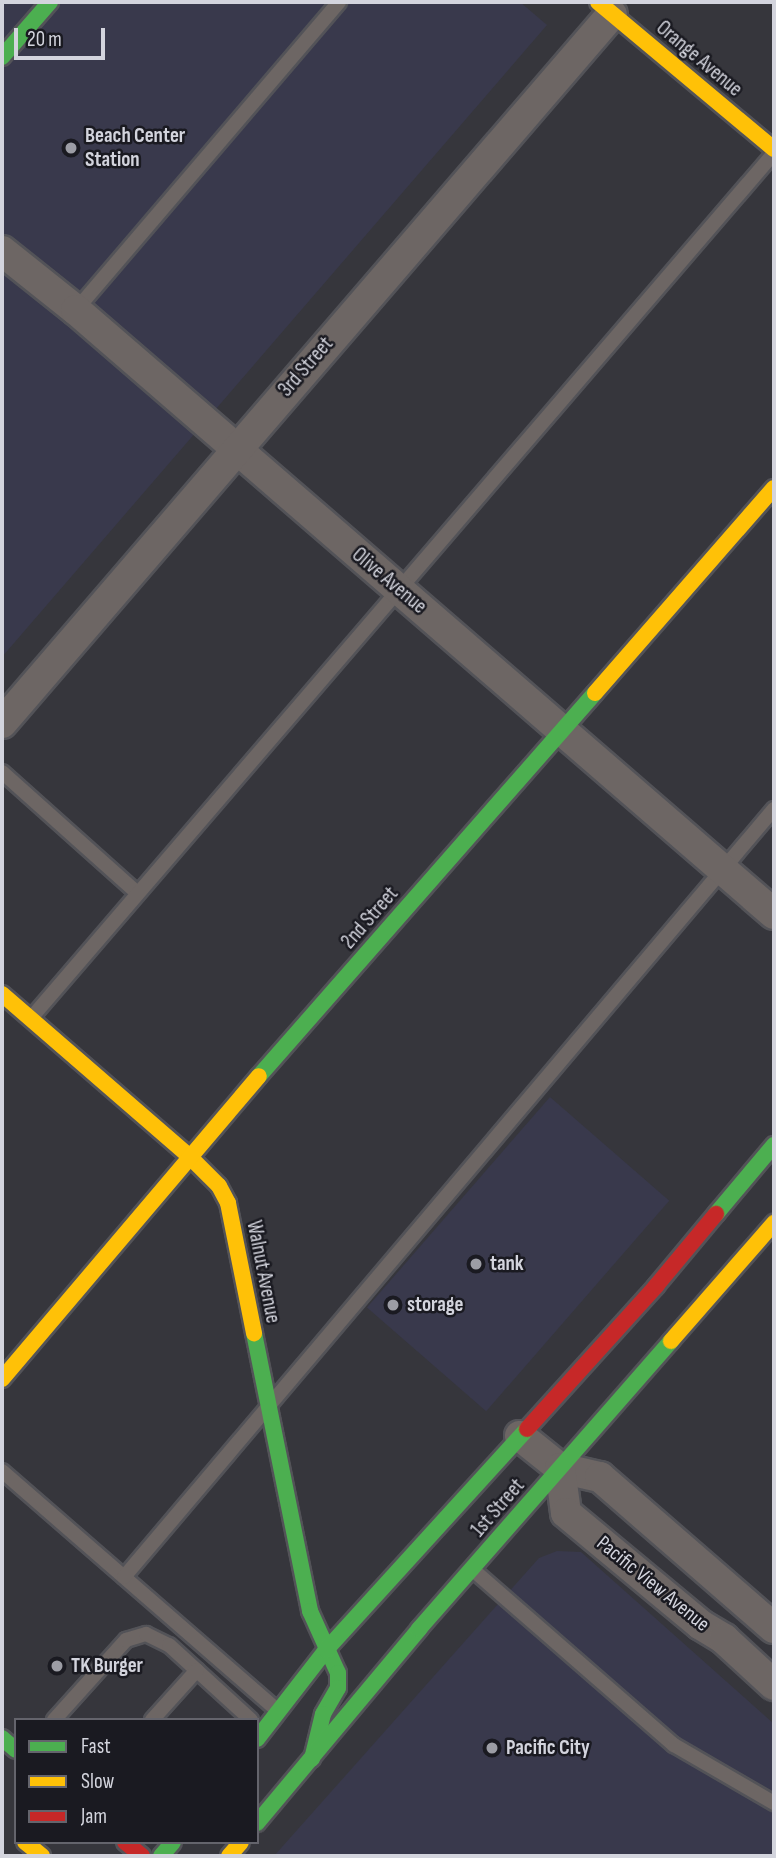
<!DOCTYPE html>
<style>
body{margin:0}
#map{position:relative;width:776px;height:1858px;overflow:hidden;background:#36363c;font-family:"Sofia Sans Condensed",sans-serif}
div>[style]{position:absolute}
.built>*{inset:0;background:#39394c;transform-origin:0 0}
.roads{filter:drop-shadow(2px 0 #535358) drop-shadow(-2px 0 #535358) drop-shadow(0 2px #535358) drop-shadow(0 -2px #535358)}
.lane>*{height:14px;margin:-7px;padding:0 7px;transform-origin:7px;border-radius:7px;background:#6d6664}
.street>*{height:30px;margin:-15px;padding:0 15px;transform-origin:15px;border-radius:15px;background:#6d6664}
.fast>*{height:16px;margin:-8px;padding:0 8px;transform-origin:8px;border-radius:8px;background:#4caf50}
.slow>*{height:16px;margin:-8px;padding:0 8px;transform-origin:8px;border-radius:8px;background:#ffc107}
.jam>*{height:16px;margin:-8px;padding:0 8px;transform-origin:8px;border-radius:8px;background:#c62828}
.dots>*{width:19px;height:19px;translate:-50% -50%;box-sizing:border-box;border:4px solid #1a1a21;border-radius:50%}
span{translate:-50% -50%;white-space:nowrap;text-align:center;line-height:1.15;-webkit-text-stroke:5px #1a1a21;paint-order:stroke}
.street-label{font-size:21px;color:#d3d4dd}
.poi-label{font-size:21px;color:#d3d4dd;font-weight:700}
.left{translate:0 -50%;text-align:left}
.frame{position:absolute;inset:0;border:4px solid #d3d4dd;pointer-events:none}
.legend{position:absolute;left:14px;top:1718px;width:245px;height:126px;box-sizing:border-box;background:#1a1a21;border:2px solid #64646c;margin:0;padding:9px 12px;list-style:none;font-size:21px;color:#d3d4dd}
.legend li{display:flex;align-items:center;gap:14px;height:35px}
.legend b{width:35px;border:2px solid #64646c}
.scale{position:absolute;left:14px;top:28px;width:91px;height:32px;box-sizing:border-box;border:4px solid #d3d4dd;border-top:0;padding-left:9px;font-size:21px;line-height:24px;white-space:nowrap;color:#d3d4dd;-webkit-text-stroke:5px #1a1a21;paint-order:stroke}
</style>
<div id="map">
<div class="built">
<div style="clip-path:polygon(2px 2px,520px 2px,547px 25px,2px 657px)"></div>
<div style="left:550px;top:1097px;width:158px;height:279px;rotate:41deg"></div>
<div style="clip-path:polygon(557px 1551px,581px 1552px,774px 1724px,774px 1856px,274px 1856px,539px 1558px)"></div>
</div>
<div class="roads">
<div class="lane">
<div style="left:76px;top:310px;width:405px;rotate:-49.5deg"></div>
<div style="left:2px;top:772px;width:180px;rotate:41.8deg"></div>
<div style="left:32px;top:1017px;width:1139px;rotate:-49.34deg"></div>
<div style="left:2px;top:1471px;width:366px;rotate:41deg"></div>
<div style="left:472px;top:1569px;width:268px;rotate:41.1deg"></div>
<div style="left:674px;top:1745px;width:116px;rotate:30.1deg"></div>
<div style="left:124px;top:1577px;width:1006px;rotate:-49.76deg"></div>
<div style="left:54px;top:1720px;width:108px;rotate:-48deg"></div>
<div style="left:126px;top:1640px;width:21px;rotate:-17deg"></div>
<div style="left:146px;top:1634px;width:25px;rotate:26deg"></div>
<div style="left:169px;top:1645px;width:111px;rotate:42.4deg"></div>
<div style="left:152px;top:1720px;width:67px;rotate:-48deg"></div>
</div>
<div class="street">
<div style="left:2px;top:251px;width:95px;rotate:38.6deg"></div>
<div style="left:76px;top:310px;width:923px;rotate:40.87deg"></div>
<div style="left:2px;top:723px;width:935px;rotate:-49.29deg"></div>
<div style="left:520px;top:1436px;width:51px;rotate:38.7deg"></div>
<div style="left:560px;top:1468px;width:41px;rotate:12.7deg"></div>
<div style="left:600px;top:1477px;width:230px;rotate:41deg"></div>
<div style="left:560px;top:1468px;width:45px;rotate:82.4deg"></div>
<div style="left:566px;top:1513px;width:175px;rotate:39.7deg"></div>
<div style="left:701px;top:1625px;width:27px;rotate:31deg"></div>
<div style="left:724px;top:1639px;width:68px;rotate:42.6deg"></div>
</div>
<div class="fast">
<div style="left:2px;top:57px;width:73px;rotate:-48.9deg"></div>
<div style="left:259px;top:1076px;width:509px;rotate:-48.74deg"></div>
<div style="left:716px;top:1214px;width:90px;rotate:-50deg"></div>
<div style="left:254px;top:1333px;width:284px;rotate:78.6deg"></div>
<div style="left:310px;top:1611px;width:68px;rotate:65.7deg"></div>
<div style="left:338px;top:1673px;width:15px;rotate:90deg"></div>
<div style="left:338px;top:1688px;width:30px;rotate:120deg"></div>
<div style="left:323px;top:1714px;width:46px;rotate:103.7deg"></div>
<div style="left:2px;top:1738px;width:18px;rotate:41deg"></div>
<div style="left:257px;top:1739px;width:113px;rotate:-52.2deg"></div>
<div style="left:326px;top:1650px;width:299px;rotate:-47.7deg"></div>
<div style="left:257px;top:1823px;width:253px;rotate:-50.1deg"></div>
<div style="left:419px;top:1629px;width:383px;rotate:-48.8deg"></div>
<div style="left:161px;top:1856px;width:18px;rotate:-49deg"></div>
</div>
<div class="slow">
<div style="left:598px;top:2px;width:229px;rotate:39.9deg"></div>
<div style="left:595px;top:693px;width:272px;rotate:-48.9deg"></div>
<div style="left:2px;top:994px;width:247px;rotate:40.9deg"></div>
<div style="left:189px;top:1156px;width:42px;rotate:45deg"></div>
<div style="left:219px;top:1186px;width:19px;rotate:62deg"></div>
<div style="left:228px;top:1203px;width:133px;rotate:78.7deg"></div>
<div style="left:671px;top:1341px;width:157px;rotate:-48.9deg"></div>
<div style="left:2px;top:1379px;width:397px;rotate:-49.7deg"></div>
<div style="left:25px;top:1842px;width:22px;rotate:39deg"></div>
<div style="left:229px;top:1856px;width:18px;rotate:-49deg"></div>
</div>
<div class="jam">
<div style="left:527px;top:1429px;width:193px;rotate:-47.9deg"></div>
<div style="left:656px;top:1286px;width:94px;rotate:-50.2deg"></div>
<div style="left:125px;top:1842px;width:22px;rotate:39deg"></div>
</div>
</div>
<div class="dots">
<div style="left:71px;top:148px;background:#9c9da5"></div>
<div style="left:476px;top:1264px;background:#9c9da5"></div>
<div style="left:393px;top:1305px;background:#9c9da5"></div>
<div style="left:57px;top:1666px;background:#9c9da5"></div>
<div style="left:492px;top:1748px;background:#9c9da5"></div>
</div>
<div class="street-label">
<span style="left:699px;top:59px;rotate:40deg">Orange Avenue</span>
<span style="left:306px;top:367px;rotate:-49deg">3rd Street</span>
<span style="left:389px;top:581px;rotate:40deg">Olive Avenue</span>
<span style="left:370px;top:918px;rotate:-49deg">2nd Street</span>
<span style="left:263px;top:1272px;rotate:79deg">Walnut Avenue</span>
<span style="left:498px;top:1508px;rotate:-49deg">1st Street</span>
<span style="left:653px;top:1584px;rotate:39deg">Pacific View Avenue</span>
</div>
<div class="poi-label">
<span class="left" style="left:85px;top:148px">Beach Center<br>Station</span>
<span class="left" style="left:490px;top:1264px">tank</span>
<span class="left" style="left:407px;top:1305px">storage</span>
<span class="left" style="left:71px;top:1666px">TK Burger</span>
<span class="left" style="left:506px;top:1748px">Pacific City</span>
</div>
<div class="frame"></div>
<ul class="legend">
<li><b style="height:9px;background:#4caf50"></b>Fast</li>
<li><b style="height:9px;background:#ffc107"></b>Slow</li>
<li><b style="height:9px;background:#c62828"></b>Jam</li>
</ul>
<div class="scale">20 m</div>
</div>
